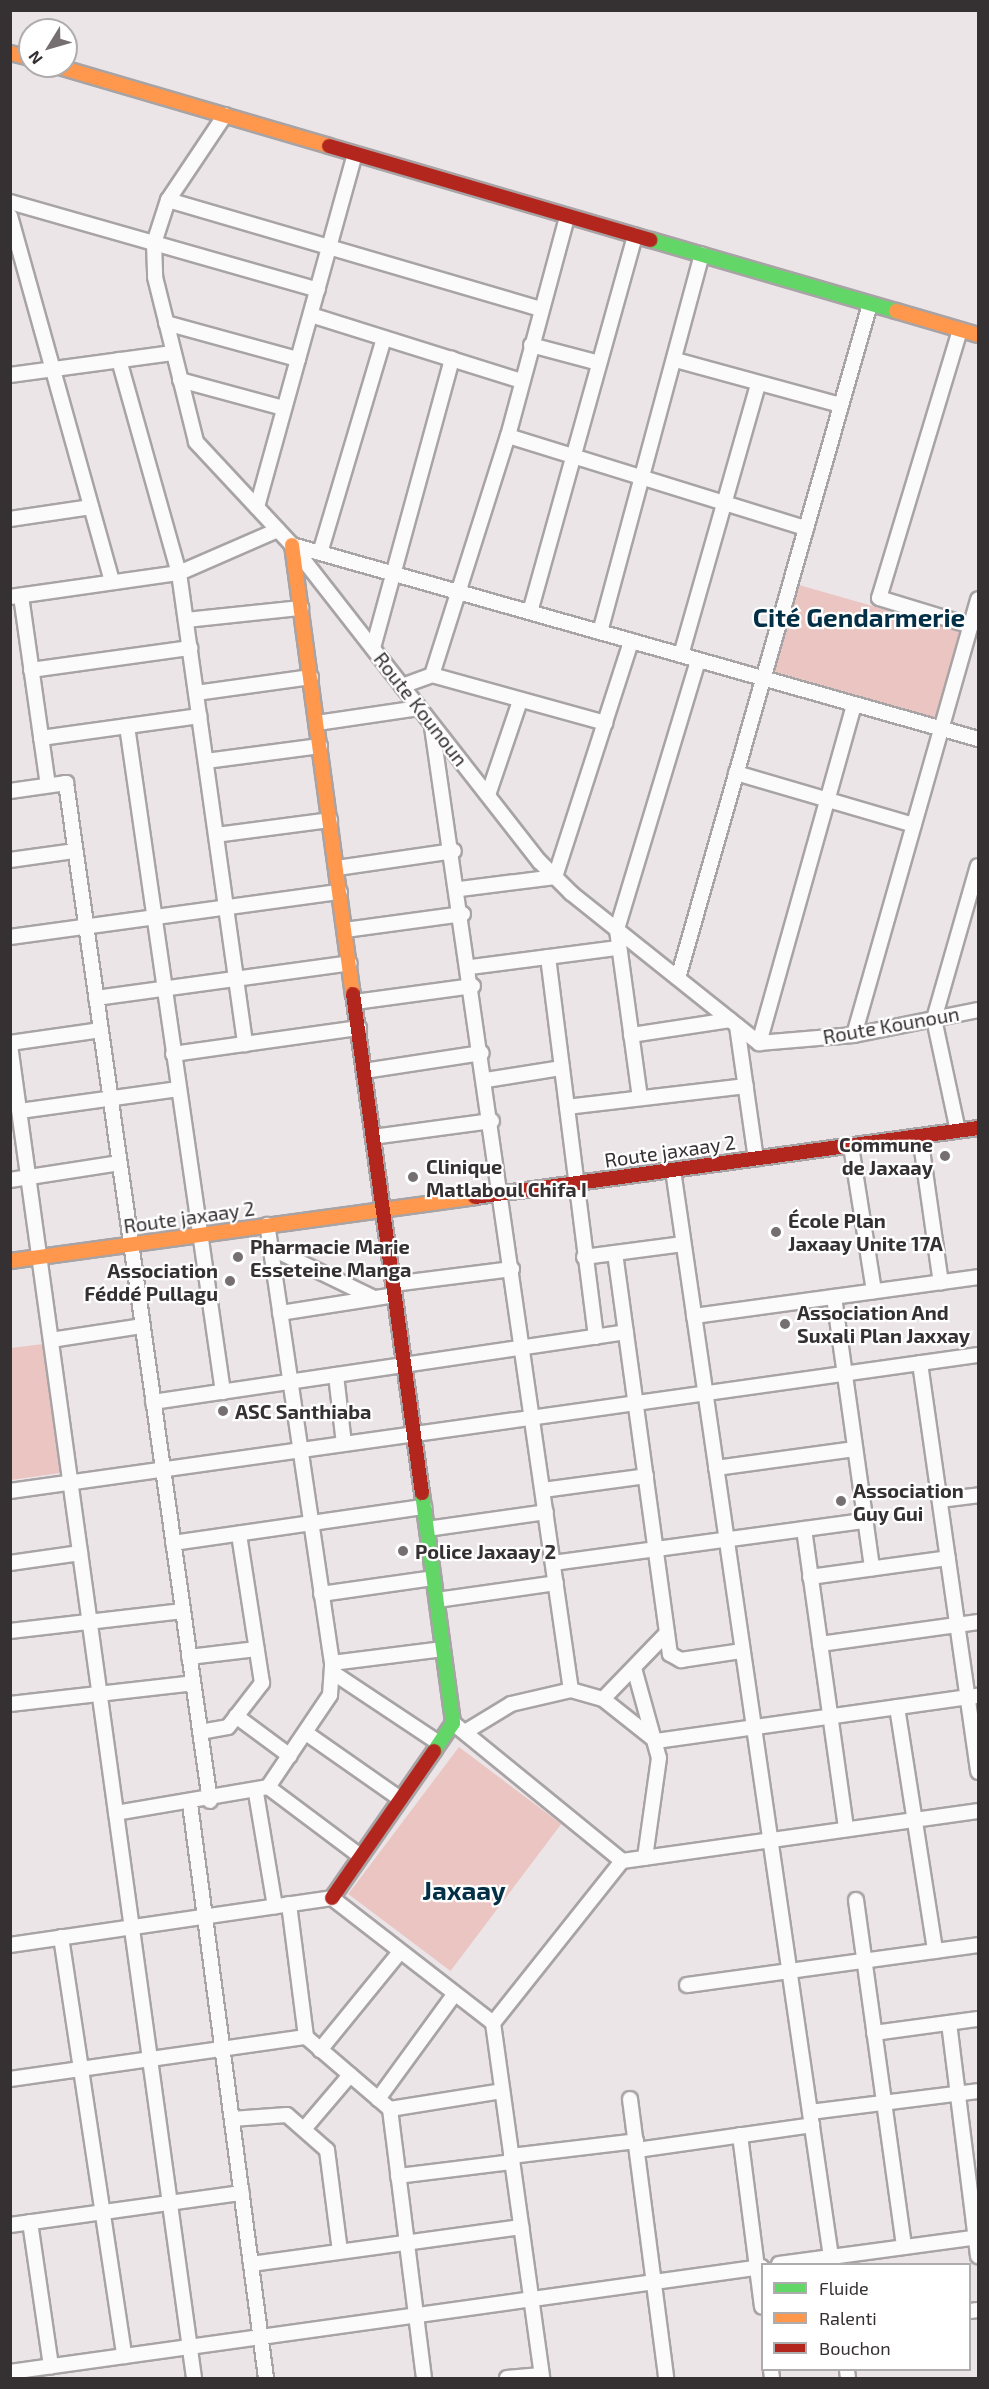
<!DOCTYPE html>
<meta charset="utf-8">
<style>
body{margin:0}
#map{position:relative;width:989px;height:2389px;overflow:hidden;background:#ebe5e8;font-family:"Exo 2",sans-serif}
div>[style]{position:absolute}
.green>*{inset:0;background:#eac5c1;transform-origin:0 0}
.roads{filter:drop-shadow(2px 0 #a8a3a5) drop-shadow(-2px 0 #a8a3a5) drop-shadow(0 2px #a8a3a5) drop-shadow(0 -2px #a8a3a5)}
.street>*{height:14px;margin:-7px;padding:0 7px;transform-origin:7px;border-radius:7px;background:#fcfbfc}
.fast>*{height:14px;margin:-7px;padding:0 7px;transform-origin:7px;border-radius:7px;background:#63d668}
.slow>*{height:14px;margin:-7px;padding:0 7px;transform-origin:7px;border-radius:7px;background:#ff974d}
.jam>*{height:14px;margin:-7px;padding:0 7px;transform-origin:7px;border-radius:7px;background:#b3261e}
.dots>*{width:16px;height:16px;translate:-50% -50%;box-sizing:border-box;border:3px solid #fff;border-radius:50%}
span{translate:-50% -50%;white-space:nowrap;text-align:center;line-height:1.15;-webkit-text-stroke:4.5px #fff;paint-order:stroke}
.street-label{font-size:20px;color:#353032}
.poi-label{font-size:20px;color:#353032;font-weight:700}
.right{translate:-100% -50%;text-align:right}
.left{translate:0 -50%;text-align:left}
.district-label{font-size:26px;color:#033046;font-weight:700}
.frame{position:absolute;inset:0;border:12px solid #353032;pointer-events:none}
.legend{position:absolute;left:761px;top:2263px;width:210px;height:108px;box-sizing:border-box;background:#fff;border:2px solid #aeacad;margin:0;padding:8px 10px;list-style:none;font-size:18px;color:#353032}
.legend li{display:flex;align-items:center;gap:12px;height:30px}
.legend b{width:30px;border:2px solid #aeacad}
.north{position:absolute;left:18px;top:18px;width:60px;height:60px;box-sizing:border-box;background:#fff;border:2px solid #aeacad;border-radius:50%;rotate:233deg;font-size:16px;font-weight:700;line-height:24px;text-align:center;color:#353032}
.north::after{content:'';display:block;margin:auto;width:21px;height:27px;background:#756f72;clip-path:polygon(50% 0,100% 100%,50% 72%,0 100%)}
</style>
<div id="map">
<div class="green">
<div style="left:799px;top:585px;width:170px;height:90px;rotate:16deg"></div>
<div style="clip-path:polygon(43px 1344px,60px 1473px,11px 1480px,11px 1348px)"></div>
<div style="left:459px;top:1747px;width:128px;height:184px;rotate:37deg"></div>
</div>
<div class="roads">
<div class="street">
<div style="left:225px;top:115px;width:102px;rotate:123.8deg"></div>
<div style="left:168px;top:200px;width:45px;rotate:108deg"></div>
<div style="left:154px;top:243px;width:34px;rotate:88deg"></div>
<div style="left:155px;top:277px;width:170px;rotate:76deg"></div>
<div style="left:196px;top:442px;width:141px;rotate:47deg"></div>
<div style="left:292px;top:545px;width:402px;rotate:52deg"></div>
<div style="left:540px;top:862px;width:44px;rotate:45deg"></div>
<div style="left:571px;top:893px;width:241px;rotate:38.6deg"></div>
<div style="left:759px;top:1043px;width:95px;rotate:-4.8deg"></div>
<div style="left:854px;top:1035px;width:126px;rotate:-11.4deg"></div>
<div style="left:168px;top:200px;width:389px;rotate:16.3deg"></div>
<div style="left:10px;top:202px;width:320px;rotate:15.9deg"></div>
<div style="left:10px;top:216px;width:380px;rotate:74.4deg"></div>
<div style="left:311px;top:315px;width:221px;rotate:17.4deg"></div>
<div style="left:166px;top:323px;width:137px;rotate:15.3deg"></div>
<div style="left:960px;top:330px;width:280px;rotate:106.8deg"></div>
<div style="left:879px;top:598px;width:96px;rotate:16.9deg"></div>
<div style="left:531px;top:345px;width:70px;rotate:14.8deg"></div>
<div style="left:119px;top:360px;width:221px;rotate:74.3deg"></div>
<div style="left:179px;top:573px;width:476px;rotate:82deg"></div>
<div style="left:676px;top:360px;width:171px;rotate:15.3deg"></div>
<div style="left:10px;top:375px;width:164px;rotate:-7.7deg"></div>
<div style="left:180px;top:380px;width:108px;rotate:15.1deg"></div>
<div style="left:508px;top:436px;width:312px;rotate:17.2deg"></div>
<div style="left:257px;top:507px;width:366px;rotate:-74.5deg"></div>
<div style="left:10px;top:519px;width:82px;rotate:-8.4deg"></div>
<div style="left:292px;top:545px;width:713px;rotate:15.79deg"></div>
<div style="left:320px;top:553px;width:224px;rotate:-73.4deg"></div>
<div style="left:21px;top:596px;width:191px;rotate:81.9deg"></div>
<div style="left:10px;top:597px;width:171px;rotate:-8.1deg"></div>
<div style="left:179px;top:573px;width:108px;rotate:-23.5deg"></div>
<div style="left:530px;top:612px;width:391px;rotate:-74.4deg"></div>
<div style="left:186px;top:620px;width:116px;rotate:-6deg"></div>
<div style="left:600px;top:632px;width:391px;rotate:-74.9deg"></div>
<div style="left:373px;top:648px;width:300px;rotate:-74.7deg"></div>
<div style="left:681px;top:655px;width:282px;rotate:-74.1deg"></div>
<div style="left:31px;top:670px;width:161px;rotate:-7.9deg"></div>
<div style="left:432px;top:675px;width:251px;rotate:-72.4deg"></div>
<div style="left:508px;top:436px;width:227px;rotate:-74.9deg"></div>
<div style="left:402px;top:686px;width:32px;rotate:-20deg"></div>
<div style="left:432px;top:675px;width:180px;rotate:15.5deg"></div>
<div style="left:196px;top:693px;width:116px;rotate:-7.9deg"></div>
<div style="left:317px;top:723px;width:103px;rotate:-8.4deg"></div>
<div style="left:127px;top:726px;width:673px;rotate:81.8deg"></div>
<div style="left:432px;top:727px;width:973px;rotate:81.79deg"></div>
<div style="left:41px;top:738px;width:160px;rotate:-7.9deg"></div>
<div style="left:206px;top:761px;width:115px;rotate:-7.5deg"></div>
<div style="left:736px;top:773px;width:185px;rotate:16.3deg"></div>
<div style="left:10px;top:791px;width:57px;rotate:-8.1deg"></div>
<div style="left:66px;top:783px;width:1028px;rotate:81.95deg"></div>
<div style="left:488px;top:795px;width:99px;rotate:-71.2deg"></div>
<div style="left:216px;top:835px;width:115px;rotate:-7.5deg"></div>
<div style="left:10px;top:860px;width:66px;rotate:-7.9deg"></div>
<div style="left:337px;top:868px;width:118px;rotate:-8.3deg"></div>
<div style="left:460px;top:889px;width:96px;rotate:-7.2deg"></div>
<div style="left:555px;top:877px;width:248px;rotate:-72.1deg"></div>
<div style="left:345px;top:930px;width:119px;rotate:-7.7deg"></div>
<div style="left:10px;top:937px;width:333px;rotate:-7.8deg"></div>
<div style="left:548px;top:957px;width:383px;rotate:82.8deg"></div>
<div style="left:471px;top:967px;width:147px;rotate:-7.4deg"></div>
<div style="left:678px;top:978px;width:701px;rotate:-74.1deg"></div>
<div style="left:96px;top:998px;width:256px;rotate:-7.8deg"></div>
<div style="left:355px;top:1002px;width:119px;rotate:-7.7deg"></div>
<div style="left:737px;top:1026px;width:134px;rotate:81.9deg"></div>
<div style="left:631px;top:1035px;width:100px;rotate:-8.6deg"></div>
<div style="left:854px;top:1035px;width:453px;rotate:-74.1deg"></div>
<div style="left:10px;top:1043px;width:92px;rotate:-8.1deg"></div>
<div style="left:759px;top:1043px;width:352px;rotate:-74.3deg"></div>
<div style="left:10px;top:1045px;width:1346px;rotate:82.14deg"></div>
<div style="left:173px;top:1054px;width:188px;rotate:-8deg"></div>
<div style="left:364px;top:1071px;width:119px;rotate:-8.7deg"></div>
<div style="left:486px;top:1080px;width:77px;rotate:-9deg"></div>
<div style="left:640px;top:1098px;width:171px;rotate:-97.8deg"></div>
<div style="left:617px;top:929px;width:281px;rotate:-73.2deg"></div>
<div style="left:567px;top:1107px;width:180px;rotate:-6.7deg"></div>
<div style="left:20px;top:1111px;width:160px;rotate:-7.9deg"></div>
<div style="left:958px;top:1131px;width:115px;rotate:-102.1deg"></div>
<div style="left:934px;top:1019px;width:159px;rotate:-74deg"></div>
<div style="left:920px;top:1136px;width:148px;rotate:81.9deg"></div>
<div style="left:373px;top:1137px;width:120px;rotate:-7.7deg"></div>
<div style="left:851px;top:1146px;width:147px;rotate:81deg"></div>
<div style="left:673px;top:1170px;width:1105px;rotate:81.73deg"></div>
<div style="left:10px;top:1180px;width:111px;rotate:-8.8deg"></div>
<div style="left:271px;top:1248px;width:114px;rotate:25.9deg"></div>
<div style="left:615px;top:1253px;width:405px;rotate:82.2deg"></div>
<div style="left:670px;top:1654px;width:13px;rotate:29deg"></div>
<div style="left:681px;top:1660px;width:62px;rotate:-8.4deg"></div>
<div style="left:584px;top:1257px;width:100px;rotate:-7.5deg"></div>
<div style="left:393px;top:1284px;width:120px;rotate:-7.2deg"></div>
<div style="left:834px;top:1297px;width:274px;rotate:82deg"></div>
<div style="left:280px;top:1313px;width:116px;rotate:-8.9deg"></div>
<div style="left:694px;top:1316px;width:287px;rotate:-7.8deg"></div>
<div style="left:51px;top:1340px;width:93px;rotate:-8.7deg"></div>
<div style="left:920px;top:1363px;width:413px;rotate:81.9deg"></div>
<div style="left:336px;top:1375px;width:69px;rotate:83.4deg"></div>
<div style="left:153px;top:1402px;width:478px;rotate:-8.4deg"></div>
<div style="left:716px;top:1468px;width:140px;rotate:-7.8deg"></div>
<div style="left:543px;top:1490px;width:104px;rotate:-7.7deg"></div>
<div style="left:10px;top:1491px;width:978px;rotate:-8deg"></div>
<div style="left:940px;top:1500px;width:38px;rotate:-7deg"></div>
<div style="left:427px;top:1529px;width:120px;rotate:-8.1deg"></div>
<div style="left:804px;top:1529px;width:303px;rotate:82deg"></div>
<div style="left:173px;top:1543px;width:254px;rotate:-8.2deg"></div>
<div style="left:10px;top:1563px;width:71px;rotate:-8.1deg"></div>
<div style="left:553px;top:1563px;width:315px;rotate:-7.7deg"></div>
<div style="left:810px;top:1577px;width:139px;rotate:-7.8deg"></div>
<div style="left:321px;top:1594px;width:113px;rotate:-8.1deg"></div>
<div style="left:437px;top:1600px;width:120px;rotate:-8.1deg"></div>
<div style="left:10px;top:1631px;width:174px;rotate:-6.6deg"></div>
<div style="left:820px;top:1644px;width:160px;rotate:-7.9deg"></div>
<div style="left:189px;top:1657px;width:68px;rotate:-6.7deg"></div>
<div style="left:332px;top:1663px;width:112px;rotate:-7.2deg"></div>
<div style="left:634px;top:1668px;width:93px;rotate:74.5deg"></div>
<div style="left:659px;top:1758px;width:101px;rotate:98deg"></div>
<div style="left:332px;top:1672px;width:128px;rotate:33.6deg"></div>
<div style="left:603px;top:1699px;width:92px;rotate:-45.9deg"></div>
<div style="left:10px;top:1704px;width:184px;rotate:-6.5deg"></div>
<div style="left:897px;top:1707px;width:247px;rotate:81.1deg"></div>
<div style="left:236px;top:1716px;width:67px;rotate:36.5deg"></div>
<div style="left:453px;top:1723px;width:218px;rotate:39.2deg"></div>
<div style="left:622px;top:1861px;width:207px;rotate:128.5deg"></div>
<div style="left:493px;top:2023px;width:358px;rotate:82.1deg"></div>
<div style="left:200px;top:1732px;width:28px;rotate:-10deg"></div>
<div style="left:228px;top:1727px;width:56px;rotate:-52.3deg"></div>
<div style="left:262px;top:1683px;width:151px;rotate:-98.8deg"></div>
<div style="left:465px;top:1732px;width:54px;rotate:-31.3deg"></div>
<div style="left:511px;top:1704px;width:62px;rotate:-13.1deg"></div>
<div style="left:571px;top:1690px;width:33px;rotate:16deg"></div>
<div style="left:603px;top:1699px;width:68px;rotate:38.4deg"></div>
<div style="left:656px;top:1741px;width:325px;rotate:-8deg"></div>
<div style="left:306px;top:1733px;width:113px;rotate:35deg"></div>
<div style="left:268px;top:1787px;width:114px;rotate:36.8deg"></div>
<div style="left:256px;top:1793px;width:115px;rotate:80.5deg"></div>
<div style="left:190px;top:1804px;width:579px;rotate:82.46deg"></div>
<div style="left:116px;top:1813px;width:154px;rotate:-9.7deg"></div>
<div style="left:268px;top:1787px;width:111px;rotate:-56deg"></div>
<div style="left:330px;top:1695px;width:32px;rotate:-86deg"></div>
<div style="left:332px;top:1663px;width:443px;rotate:-98.4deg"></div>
<div style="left:622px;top:1861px;width:359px;rotate:-8deg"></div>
<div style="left:856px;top:1900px;width:350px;rotate:82.1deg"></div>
<div style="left:289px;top:1904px;width:134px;rotate:82.7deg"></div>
<div style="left:306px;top:2037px;width:111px;rotate:40.6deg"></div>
<div style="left:390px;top:2109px;width:271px;rotate:82.8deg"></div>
<div style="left:61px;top:1937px;width:424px;rotate:81.4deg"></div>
<div style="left:10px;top:1945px;width:325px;rotate:-8.3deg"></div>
<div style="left:332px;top:1898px;width:204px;rotate:37.8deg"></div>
<div style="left:687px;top:1985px;width:294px;rotate:-7.8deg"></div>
<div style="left:949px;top:2023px;width:235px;rotate:82.9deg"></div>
<div style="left:874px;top:2033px;width:105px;rotate:-7.7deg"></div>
<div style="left:320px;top:2050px;width:125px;rotate:-50.8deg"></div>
<div style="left:10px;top:2079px;width:299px;rotate:-8.1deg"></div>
<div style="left:378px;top:2099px;width:127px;rotate:-53.9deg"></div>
<div style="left:630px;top:2099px;width:281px;rotate:82.6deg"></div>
<div style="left:390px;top:2109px;width:113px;rotate:-9.1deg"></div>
<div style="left:810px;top:2112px;width:169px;rotate:-7.1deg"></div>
<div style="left:232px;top:2119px;width:55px;rotate:-4.2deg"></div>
<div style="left:287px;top:2115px;width:53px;rotate:41.2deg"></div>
<div style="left:327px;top:2150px;width:102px;rotate:82.7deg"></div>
<div style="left:304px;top:2129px;width:71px;rotate:-49.6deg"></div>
<div style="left:740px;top:2135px;width:173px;rotate:82.7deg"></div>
<div style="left:637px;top:2150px;width:177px;rotate:-8.1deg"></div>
<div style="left:511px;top:2156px;width:126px;rotate:-6.8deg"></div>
<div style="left:398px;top:2176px;width:115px;rotate:-7deg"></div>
<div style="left:30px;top:2222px;width:146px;rotate:81.7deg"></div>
<div style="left:10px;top:2225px;width:234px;rotate:-7.9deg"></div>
<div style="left:251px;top:2264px;width:273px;rotate:-7.8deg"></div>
<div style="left:779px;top:2264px;width:201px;rotate:-7.7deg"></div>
<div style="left:970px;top:2311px;width:8px;rotate:-7deg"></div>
<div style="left:771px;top:2370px;width:8px;rotate:83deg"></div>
<div style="left:847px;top:2370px;width:8px;rotate:83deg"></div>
<div style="left:10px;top:2372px;width:759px;rotate:-7.95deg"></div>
<div style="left:507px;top:2378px;width:34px;rotate:-5deg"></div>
</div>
<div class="fast">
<div style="left:651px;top:240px;width:255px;rotate:16.2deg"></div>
<div style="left:422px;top:1493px;width:232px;rotate:82.3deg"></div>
<div style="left:453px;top:1723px;width:34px;rotate:124deg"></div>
</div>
<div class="slow">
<div style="left:10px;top:53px;width:21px;rotate:14deg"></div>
<div style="left:56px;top:66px;width:284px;rotate:16.3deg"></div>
<div style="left:896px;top:311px;width:85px;rotate:16.3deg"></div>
<div style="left:292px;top:545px;width:453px;rotate:82.3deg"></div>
<div style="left:10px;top:1261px;width:469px;rotate:-7.8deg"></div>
</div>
<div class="jam">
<div style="left:329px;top:146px;width:335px;rotate:16.3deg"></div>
<div style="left:353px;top:994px;width:504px;rotate:82.13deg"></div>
<div style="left:475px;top:1197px;width:508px;rotate:-7.81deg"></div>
<div style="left:332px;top:1898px;width:179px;rotate:-55.2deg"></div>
</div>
</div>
<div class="dots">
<div style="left:945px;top:1156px;background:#756f72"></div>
<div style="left:413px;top:1177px;background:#756f72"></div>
<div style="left:776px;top:1232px;background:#756f72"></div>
<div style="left:238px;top:1257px;background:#756f72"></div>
<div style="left:230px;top:1281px;background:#756f72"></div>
<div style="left:785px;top:1324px;background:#756f72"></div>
<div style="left:223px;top:1411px;background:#756f72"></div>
<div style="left:841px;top:1501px;background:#756f72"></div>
<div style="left:403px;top:1551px;background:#756f72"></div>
</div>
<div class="street-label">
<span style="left:421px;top:709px;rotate:52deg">Route Kounoun</span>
<span style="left:891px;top:1025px;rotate:-10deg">Route Kounoun</span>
<span style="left:670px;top:1151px;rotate:-8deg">Route jaxaay 2</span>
<span style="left:189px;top:1217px;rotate:-8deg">Route jaxaay 2</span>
</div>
<div class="poi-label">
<span class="right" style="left:933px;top:1156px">Commune<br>de Jaxaay</span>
<span class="left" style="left:426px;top:1178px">Clinique<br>Matlaboul Chifa I</span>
<span class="left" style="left:788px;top:1232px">École Plan<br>Jaxaay Unite 17A</span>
<span class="left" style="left:250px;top:1258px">Pharmacie Marie<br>Esseteine Manga</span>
<span class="right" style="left:218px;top:1282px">Association<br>Féddé Pullagu</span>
<span class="left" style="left:797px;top:1324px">Association And<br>Suxali Plan Jaxxay</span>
<span class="left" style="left:235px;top:1411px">ASC Santhiaba</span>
<span class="left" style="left:853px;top:1502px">Association<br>Guy Gui</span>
<span class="left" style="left:415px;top:1551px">Police Jaxaay 2</span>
</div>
<div class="district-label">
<span style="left:859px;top:617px">Cité Gendarmerie</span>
<span style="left:464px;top:1890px">Jaxaay</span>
</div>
<div class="frame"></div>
<ul class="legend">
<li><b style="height:8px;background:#63d668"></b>Fluide</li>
<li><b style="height:8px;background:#ff974d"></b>Ralenti</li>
<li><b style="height:8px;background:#b3261e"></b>Bouchon</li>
</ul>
<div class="north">N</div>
</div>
